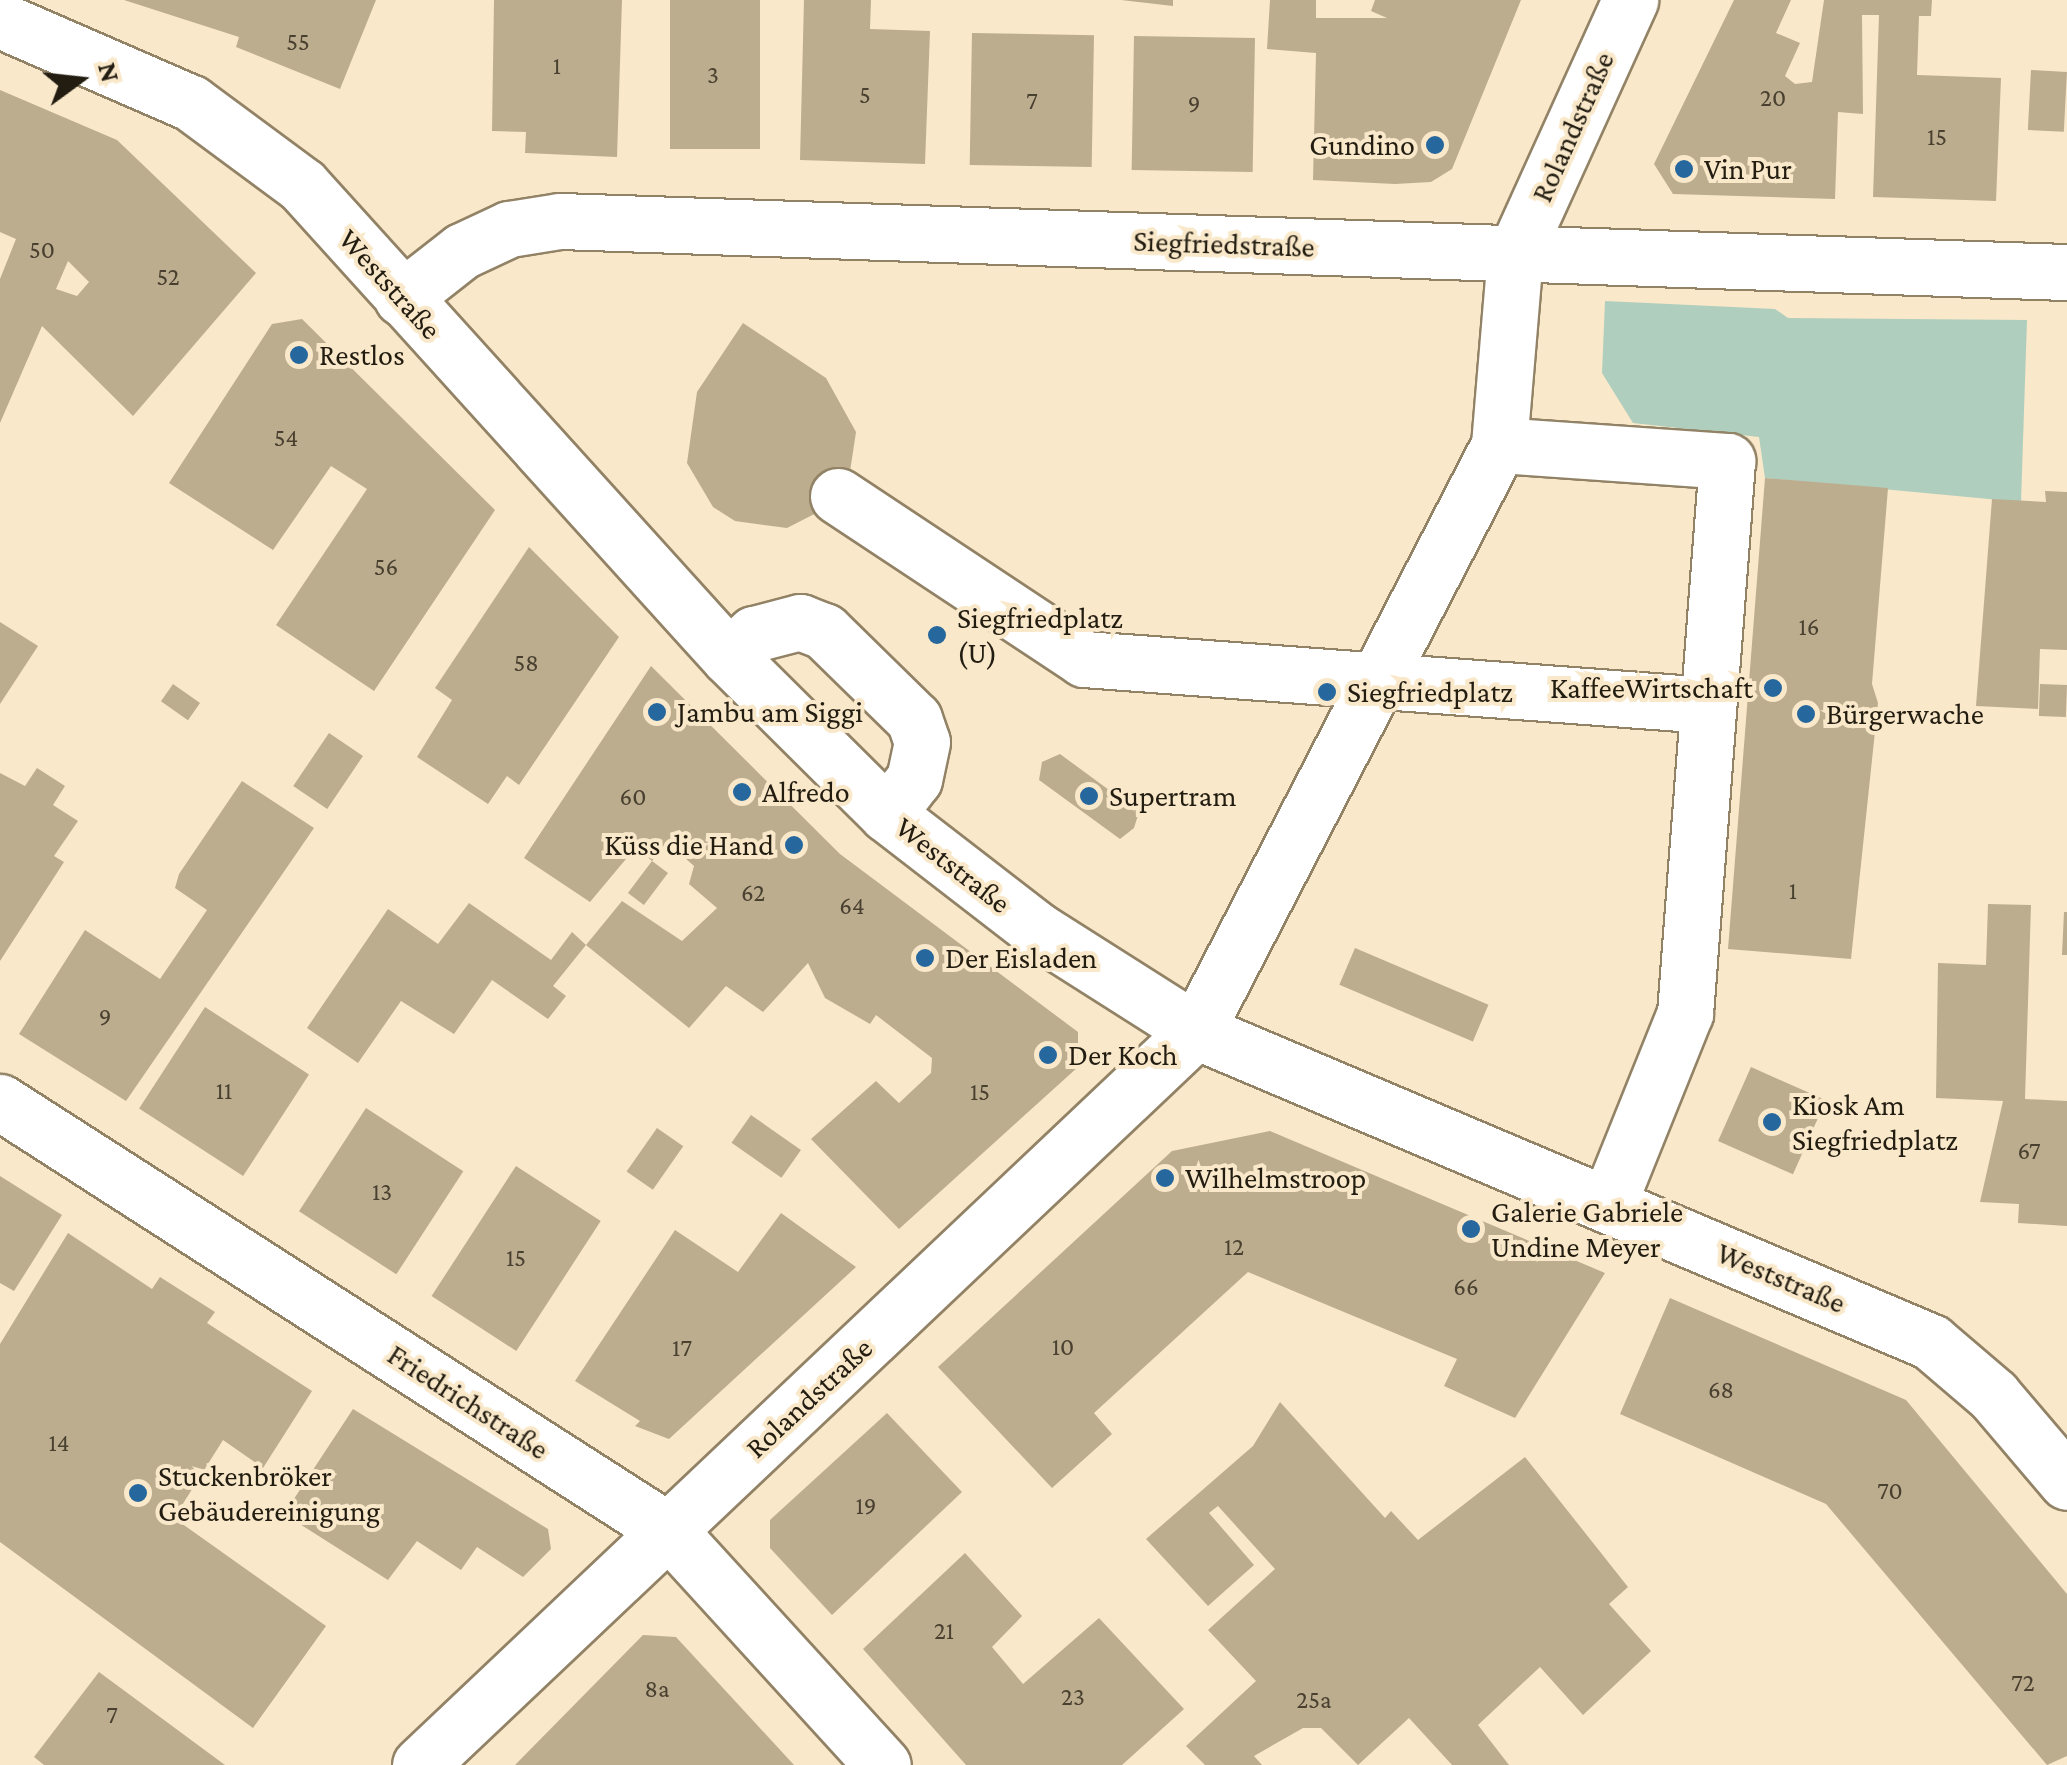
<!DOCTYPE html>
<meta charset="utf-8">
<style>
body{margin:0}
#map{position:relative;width:2067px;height:1765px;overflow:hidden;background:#f9e8c9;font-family:"Crimson Pro",serif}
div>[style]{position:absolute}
.green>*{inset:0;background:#afcebd}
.building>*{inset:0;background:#bdad8f;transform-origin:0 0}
.roads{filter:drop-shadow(2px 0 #928266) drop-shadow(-2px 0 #928266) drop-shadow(0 2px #928266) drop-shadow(0 -2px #928266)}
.minor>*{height:55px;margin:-27.5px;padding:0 27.5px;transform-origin:27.5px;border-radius:27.5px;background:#fff}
.dots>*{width:28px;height:28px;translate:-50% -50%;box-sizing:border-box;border:5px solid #f9e8c9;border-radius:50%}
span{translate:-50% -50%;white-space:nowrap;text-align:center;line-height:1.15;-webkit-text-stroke:8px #f9e8c9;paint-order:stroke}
.number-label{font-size:25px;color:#494030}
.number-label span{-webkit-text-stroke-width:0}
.street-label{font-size:30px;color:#221c11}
.poi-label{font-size:30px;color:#221c11}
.right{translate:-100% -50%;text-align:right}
.left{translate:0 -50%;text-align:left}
.north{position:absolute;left:30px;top:30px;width:100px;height:100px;-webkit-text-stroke:8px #f9e8c9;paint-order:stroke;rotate:75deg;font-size:28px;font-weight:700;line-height:40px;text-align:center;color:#221c11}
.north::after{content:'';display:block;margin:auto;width:35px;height:45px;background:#221c11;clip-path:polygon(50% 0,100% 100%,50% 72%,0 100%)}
</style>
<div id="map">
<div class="green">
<div style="clip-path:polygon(1605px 301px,1775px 309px,1788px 318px,2027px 320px,2021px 502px,1765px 478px,1759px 437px,1633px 423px,1602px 373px)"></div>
</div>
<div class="building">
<div style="clip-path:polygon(124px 0,376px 0,340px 89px,236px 47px,239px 37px)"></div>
<div style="clip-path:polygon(494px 0,622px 0,617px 157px,525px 153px,526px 132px,492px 131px)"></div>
<div style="left:670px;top:0;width:90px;height:149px"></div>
<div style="clip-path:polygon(804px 0,871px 0,870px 29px,930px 31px,925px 164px,800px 160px)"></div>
<div style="clip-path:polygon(1121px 0,1173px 0,1173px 6px)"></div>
<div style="clip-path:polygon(1270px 0,1316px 0,1316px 18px,1387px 18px,1371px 11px,1375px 0,1521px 0,1452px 169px,1431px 182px,1395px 184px,1313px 180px,1316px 53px,1267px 49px)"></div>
<div style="clip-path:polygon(1734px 0,1791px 0,1776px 33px,1800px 43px,1785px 76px,1795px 84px,1812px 82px,1824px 0,1932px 0,1931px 16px,1919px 16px,1917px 75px,2001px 78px,1996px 201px,1873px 197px,1879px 15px,1862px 15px,1863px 114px,1838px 112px,1835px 199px,1673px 194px,1654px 164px)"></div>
<div style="left:972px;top:33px;width:122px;height:132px;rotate:1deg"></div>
<div style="left:1134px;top:36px;width:121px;height:134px;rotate:1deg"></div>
<div style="left:2031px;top:70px;width:36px;height:60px;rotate:3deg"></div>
<div style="clip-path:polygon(evenodd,0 90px,117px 140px,256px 273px,133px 416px,42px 326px,0 423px,0 279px,16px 239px,0 232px,0 90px,68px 261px,89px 282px,77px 296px,56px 289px,68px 261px)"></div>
<div style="clip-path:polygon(302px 319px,495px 510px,374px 691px,276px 625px,367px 489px,331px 466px,273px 550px,169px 483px,272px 324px)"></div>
<div style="clip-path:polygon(743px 323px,826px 378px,856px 432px,849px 478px,828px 507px,787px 528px,735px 521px,713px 507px,687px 463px,697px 392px)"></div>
<div style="clip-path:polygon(1765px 478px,1888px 488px,1872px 684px,1878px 703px,1851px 959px,1728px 949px)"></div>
<div style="clip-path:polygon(2045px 491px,2067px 492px,2067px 650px,2040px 649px,2038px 709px,1976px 706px,1992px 499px,2046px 502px)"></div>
<div style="clip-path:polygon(529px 547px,619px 637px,519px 785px,507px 776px,488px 804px,417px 757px,452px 700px,435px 688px)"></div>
<div style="clip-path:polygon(0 622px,38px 646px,0 704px)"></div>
<div style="clip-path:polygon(651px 666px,840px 854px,1078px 1032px,1078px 1067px,899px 1229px,811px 1139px,876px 1081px,899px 1103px,931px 1073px,932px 1058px,876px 1015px,870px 1024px,825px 998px,808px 963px,763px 1012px,726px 986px,689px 1028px,586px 945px,622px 901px,682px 941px,717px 908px,689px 884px,694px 866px,667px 842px,652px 861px,636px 847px,590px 902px,524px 858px)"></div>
<div style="left:173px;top:684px;width:33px;height:21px;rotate:35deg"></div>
<div style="left:2040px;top:684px;width:27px;height:32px;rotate:2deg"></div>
<div style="left:329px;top:733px;width:41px;height:64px;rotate:34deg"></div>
<div style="clip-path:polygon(1060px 754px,1139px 812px,1134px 828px,1120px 839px,1039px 780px,1042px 762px)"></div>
<div style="clip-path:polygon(37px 768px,65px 786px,53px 805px,78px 821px,54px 856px,64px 862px,0 961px,0 773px,25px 786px)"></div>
<div style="clip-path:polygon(242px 781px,314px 828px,126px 1101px,19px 1034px,85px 930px,160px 979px,207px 910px,175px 888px,179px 874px)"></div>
<div style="left:652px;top:861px;width:20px;height:40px;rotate:37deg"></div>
<div style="clip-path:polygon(469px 903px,551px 960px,572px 932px,586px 945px,553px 986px,566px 996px,548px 1019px,492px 980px,454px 1034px,401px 1001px,358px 1063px,307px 1028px,388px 909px,438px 944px)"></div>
<div style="clip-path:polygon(1988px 904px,2031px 905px,2025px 1099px,2067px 1101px,2067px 1226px,2018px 1223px,2019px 1204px,1980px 1202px,2003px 1101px,1936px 1098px,1938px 963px,1986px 965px)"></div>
<div style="clip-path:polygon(2064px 912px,2067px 912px,2067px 955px,2062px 955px)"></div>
<div style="left:1355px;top:948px;width:145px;height:40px;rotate:23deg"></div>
<div style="left:205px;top:1007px;width:124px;height:121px;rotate:33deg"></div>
<div style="left:1751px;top:1067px;width:82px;height:81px;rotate:24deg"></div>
<div style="left:366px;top:1108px;width:116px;height:123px;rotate:33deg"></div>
<div style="left:751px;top:1115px;width:61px;height:34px;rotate:35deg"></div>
<div style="left:657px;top:1128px;width:32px;height:53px;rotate:35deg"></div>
<div style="clip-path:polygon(1270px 1131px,1605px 1273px,1515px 1418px,1444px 1386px,1457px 1359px,1248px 1272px,1094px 1413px,1112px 1434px,1052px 1488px,938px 1367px,1172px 1151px)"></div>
<div style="left:516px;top:1166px;width:101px;height:155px;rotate:33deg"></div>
<div style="clip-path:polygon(0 1176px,62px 1215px,14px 1291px,0 1283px)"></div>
<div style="clip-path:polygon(781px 1213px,856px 1267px,669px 1439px,635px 1426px,640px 1421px,575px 1381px,675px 1230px,738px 1272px)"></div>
<div style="clip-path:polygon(68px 1233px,152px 1289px,160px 1277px,215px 1312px,207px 1323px,312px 1391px,263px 1468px,223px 1440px,174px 1518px,326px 1626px,253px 1728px,0 1542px,0 1344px)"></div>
<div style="clip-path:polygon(1670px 1298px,1906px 1400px,2067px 1594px,2067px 1756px,2047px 1765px,1826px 1504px,1620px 1414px)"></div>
<div style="clip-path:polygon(1280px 1402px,1385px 1518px,1391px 1511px,1418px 1540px,1525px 1457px,1628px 1587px,1609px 1604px,1651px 1651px,1583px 1715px,1540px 1667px,1478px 1725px,1509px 1765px,1452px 1765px,1409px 1718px,1358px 1765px,1321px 1728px,1303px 1728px,1254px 1756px,1262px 1765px,1205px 1765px,1186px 1746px,1256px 1681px,1208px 1630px,1275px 1569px,1218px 1506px,1209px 1513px,1254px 1565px,1208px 1606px,1146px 1539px,1253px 1446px)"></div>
<div style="clip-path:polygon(353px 1409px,548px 1529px,551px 1549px,523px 1577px,477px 1547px,461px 1570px,417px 1541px,388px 1580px,284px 1514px)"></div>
<div style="clip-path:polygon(887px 1413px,962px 1492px,832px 1615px,770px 1548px,770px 1520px)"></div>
<div style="clip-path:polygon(965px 1553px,1022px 1616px,992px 1647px,1023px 1684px,1099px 1618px,1184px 1709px,1122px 1765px,966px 1765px,863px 1649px)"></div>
<div style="clip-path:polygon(643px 1635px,676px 1637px,794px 1765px,515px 1765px)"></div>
<div style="clip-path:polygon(99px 1672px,225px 1765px,44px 1765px,34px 1757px)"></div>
</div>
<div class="roads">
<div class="minor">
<div style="left:0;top:20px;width:208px;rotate:23.5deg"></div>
<div style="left:191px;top:103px;width:138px;rotate:36.5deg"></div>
<div style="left:302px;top:185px;width:636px;rotate:47.87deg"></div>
<div style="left:729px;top:657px;width:223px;rotate:44.8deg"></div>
<div style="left:887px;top:814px;width:190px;rotate:37.7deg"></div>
<div style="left:1037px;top:930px;width:188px;rotate:32.4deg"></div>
<div style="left:1196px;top:1031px;width:798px;rotate:22.93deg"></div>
<div style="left:1931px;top:1342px;width:82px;rotate:40.5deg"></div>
<div style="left:1993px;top:1395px;width:114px;rotate:49.6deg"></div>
<div style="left:402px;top:298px;width:76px;rotate:-38.1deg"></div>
<div style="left:462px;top:251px;width:52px;rotate:-25.1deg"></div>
<div style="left:509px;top:229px;width:52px;rotate:-8.9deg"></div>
<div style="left:560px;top:221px;width:1508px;rotate:1.94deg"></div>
<div style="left:1499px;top:445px;width:229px;rotate:4deg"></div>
<div style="left:1727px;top:461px;width:554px;rotate:94.35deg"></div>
<div style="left:1685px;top:1013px;width:207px;rotate:111.9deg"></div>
<div style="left:838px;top:496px;width:295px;rotate:33.5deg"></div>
<div style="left:1084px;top:659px;width:626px;rotate:4.22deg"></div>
<div style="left:729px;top:657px;width:34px;rotate:-43deg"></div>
<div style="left:754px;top:634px;width:48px;rotate:-14.6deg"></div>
<div style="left:800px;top:622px;width:26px;rotate:21deg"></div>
<div style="left:824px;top:631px;width:126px;rotate:44.4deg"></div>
<div style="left:914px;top:719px;width:24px;rotate:71deg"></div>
<div style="left:922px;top:742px;width:38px;rotate:102deg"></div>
<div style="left:914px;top:779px;width:44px;rotate:127.6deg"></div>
<div style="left:0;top:1102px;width:795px;rotate:32.67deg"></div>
<div style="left:669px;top:1531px;width:317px;rotate:47.6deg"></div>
<div style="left:420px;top:1765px;width:1068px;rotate:-43.41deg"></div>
<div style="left:1196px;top:1031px;width:660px;rotate:-62.66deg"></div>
<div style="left:1499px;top:445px;width:192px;rotate:-85.2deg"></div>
<div style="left:1515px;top:254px;width:279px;rotate:-65.6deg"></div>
</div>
</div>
<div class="dots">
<div style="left:1435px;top:145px;background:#26679d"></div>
<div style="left:1684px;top:169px;background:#26679d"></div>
<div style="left:299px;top:355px;background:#26679d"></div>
<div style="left:937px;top:635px;background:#26679d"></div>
<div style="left:1773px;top:688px;background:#26679d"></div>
<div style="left:1327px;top:692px;background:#26679d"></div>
<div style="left:657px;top:712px;background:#26679d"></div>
<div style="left:1806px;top:714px;background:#26679d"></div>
<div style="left:742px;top:792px;background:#26679d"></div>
<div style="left:1089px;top:796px;background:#26679d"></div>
<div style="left:794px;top:845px;background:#26679d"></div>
<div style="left:925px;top:958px;background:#26679d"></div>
<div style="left:1048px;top:1055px;background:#26679d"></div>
<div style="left:1772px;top:1122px;background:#26679d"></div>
<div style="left:1165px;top:1178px;background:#26679d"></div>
<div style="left:1471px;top:1229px;background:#26679d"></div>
<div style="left:138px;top:1493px;background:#26679d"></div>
</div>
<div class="number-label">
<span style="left:298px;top:42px">55</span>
<span style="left:557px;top:66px">1</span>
<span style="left:713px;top:75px">3</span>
<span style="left:865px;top:95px">5</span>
<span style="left:1773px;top:98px">20</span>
<span style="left:1032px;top:101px">7</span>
<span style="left:1194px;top:104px">9</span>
<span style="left:1937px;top:137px">15</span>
<span style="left:42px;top:250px">50</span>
<span style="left:168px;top:277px">52</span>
<span style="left:286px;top:438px">54</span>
<span style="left:386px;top:567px">56</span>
<span style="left:1809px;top:627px">16</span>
<span style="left:526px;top:663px">58</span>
<span style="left:633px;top:797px">60</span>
<span style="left:1793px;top:891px">1</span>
<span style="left:753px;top:893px">62</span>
<span style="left:852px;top:906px">64</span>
<span style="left:105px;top:1017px">9</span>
<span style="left:224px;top:1091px">11</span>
<span style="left:980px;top:1092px">15</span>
<span style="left:2029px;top:1151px">67</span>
<span style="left:382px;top:1192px">13</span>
<span style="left:1234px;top:1247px">12</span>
<span style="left:516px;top:1258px">15</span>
<span style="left:1466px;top:1287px">66</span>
<span style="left:1063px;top:1347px">10</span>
<span style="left:682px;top:1348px">17</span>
<span style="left:1721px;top:1390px">68</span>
<span style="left:59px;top:1443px">14</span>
<span style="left:1890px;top:1491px">70</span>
<span style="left:866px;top:1506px">19</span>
<span style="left:944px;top:1631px">21</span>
<span style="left:2023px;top:1683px">72</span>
<span style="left:657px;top:1689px">8a</span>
<span style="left:1073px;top:1697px">23</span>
<span style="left:1314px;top:1700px">25a</span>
<span style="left:112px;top:1715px">7</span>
</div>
<div class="street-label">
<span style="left:1573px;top:127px;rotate:-66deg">Rolandstraße</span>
<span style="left:1224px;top:244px;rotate:2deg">Siegfriedstraße</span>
<span style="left:390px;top:284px;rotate:48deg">Weststraße</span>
<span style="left:953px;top:865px;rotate:38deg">Weststraße</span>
<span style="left:1781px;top:1278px;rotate:23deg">Weststraße</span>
<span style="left:809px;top:1398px;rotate:-43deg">Rolandstraße</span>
<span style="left:468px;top:1402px;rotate:33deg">Friedrichstraße</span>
</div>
<div class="poi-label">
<span class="right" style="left:1415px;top:145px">Gundino</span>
<span class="left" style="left:1704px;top:169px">Vin Pur</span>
<span class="left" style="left:319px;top:355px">Restlos</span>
<span class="left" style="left:957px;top:635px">Siegfriedplatz<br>(U)</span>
<span class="right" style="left:1753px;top:688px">KaffeeWirtschaft</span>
<span class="left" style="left:1347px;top:692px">Siegfriedplatz</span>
<span class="left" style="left:677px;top:712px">Jambu am Siggi</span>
<span class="left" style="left:1826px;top:714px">Bürgerwache</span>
<span class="left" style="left:762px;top:792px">Alfredo</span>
<span class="left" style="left:1109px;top:796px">Supertram</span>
<span class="right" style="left:774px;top:845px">Küss die Hand</span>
<span class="left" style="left:945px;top:958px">Der Eisladen</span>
<span class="left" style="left:1068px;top:1055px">Der Koch</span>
<span class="left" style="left:1792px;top:1122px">Kiosk Am<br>Siegfriedplatz</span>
<span class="left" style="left:1185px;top:1178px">Wilhelmstroop</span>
<span class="left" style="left:1491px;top:1229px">Galerie Gabriele<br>Undine Meyer</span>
<span class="left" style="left:158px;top:1493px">Stuckenbröker<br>Gebäudereinigung</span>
</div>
<div class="north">N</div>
</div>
